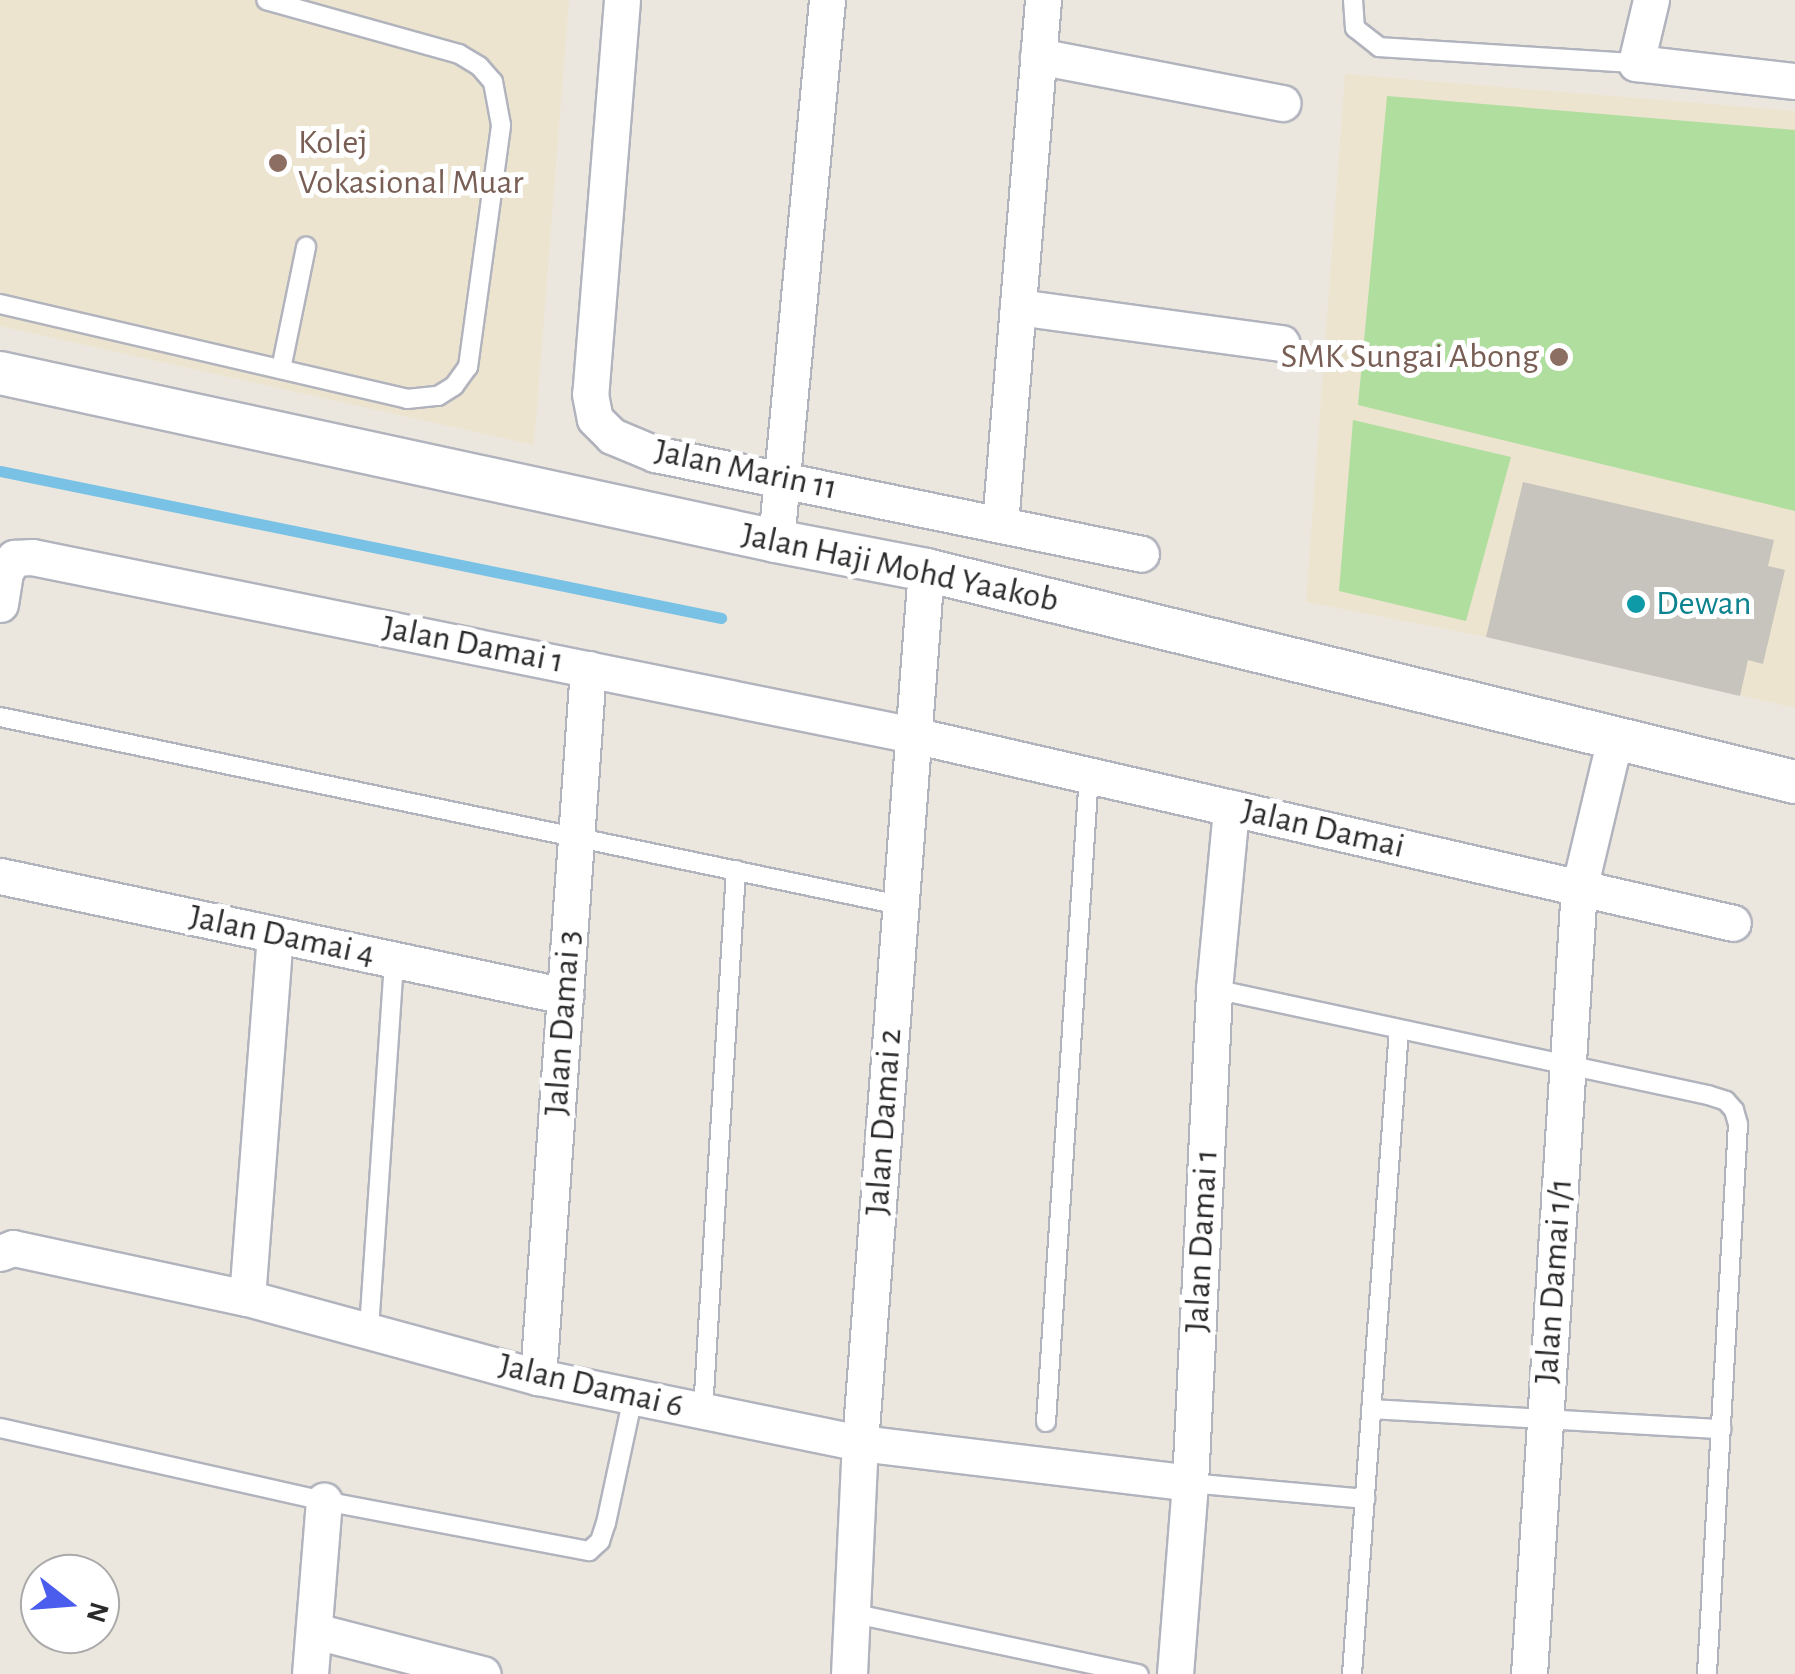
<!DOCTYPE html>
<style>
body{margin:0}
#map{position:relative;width:1795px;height:1674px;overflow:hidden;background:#ece7de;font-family:"Alegreya Sans",sans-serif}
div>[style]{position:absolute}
.education>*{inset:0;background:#ece4cf}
.green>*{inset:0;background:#b0de9f}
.stream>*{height:11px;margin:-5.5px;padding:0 5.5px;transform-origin:5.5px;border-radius:5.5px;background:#79c2e6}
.building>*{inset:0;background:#c7c4bd}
.roads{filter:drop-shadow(2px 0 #b1b3bd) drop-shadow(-2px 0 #b1b3bd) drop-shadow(0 2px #b1b3bd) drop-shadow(0 -2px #b1b3bd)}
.service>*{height:18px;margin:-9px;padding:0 9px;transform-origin:9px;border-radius:9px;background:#fff}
.minor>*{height:35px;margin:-17.5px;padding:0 17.5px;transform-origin:17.5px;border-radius:17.5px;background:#fff}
.tertiary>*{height:42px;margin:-21px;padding:0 21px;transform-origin:21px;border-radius:21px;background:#fff}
.dots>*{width:28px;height:28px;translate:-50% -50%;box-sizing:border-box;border:5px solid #fff;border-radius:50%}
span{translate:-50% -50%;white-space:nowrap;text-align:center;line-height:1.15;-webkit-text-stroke:10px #fff;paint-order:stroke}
.education-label{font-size:35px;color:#785e54}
.left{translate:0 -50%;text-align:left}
.right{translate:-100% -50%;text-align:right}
.street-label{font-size:35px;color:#2b2b2b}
.culture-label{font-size:35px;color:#0d838f}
.north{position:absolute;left:20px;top:1554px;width:100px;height:100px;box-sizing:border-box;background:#fff;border:2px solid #aaa;border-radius:50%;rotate:107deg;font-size:28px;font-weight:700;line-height:40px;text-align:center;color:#2b2b2b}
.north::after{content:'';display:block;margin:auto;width:35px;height:45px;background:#4a5ded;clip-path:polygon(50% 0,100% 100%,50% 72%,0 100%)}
</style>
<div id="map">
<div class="education">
<div style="clip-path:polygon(0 0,569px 0,534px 445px,0 326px)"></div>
<div style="clip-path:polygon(1345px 74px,1795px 111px,1795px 708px,1487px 637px,1306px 602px)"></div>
</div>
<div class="green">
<div style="clip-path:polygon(1387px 96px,1795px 130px,1795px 511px,1358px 405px)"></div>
<div style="clip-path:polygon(1353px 420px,1511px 457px,1466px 621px,1339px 591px)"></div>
</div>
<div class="stream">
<div style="left:0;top:471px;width:736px;rotate:11.52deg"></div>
</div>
<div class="building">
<div style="clip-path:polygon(1523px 482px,1774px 540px,1768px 566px,1785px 570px,1763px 664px,1748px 660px,1740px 696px,1486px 637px)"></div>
</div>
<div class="roads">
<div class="service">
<div style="left:1353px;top:0;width:28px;rotate:86deg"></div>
<div style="left:1355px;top:28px;width:31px;rotate:38deg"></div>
<div style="left:1379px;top:47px;width:257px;rotate:3.6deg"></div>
<div style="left:0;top:304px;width:418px;rotate:13.1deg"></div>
<div style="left:407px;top:399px;width:31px;rotate:-6deg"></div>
<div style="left:438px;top:396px;width:19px;rotate:-32deg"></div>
<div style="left:454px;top:386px;width:24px;rotate:-54deg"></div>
<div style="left:468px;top:367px;width:244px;rotate:-82.2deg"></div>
<div style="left:501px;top:125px;width:44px;rotate:-100.5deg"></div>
<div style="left:493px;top:82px;width:21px;rotate:-131deg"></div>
<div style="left:479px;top:66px;width:23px;rotate:-149deg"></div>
<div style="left:459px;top:54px;width:200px;rotate:-164.4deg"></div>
<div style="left:281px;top:369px;width:125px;rotate:-78.4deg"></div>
<div style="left:0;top:717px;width:919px;rotate:11.8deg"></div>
<div style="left:1214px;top:989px;width:505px;rotate:12.11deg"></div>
<div style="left:1708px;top:1095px;width:19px;rotate:18deg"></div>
<div style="left:1726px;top:1101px;width:12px;rotate:48deg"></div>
<div style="left:1734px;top:1110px;width:15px;rotate:74deg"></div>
<div style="left:1738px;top:1124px;width:551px;rotate:93.23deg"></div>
<div style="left:369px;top:1329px;width:371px;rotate:-86.1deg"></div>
<div style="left:1371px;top:1409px;width:351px;rotate:3.3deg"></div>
<div style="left:703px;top:1411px;width:542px;rotate:-86.51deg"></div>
<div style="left:1046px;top:1422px;width:648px;rotate:-86.2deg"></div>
<div style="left:0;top:1428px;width:332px;rotate:12.7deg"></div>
<div style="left:324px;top:1501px;width:270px;rotate:10.7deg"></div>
<div style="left:589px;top:1551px;width:15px;rotate:-42deg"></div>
<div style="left:600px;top:1541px;width:19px;rotate:-72deg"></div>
<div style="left:606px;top:1523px;width:129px;rotate:-77.9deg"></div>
<div style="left:1190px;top:1483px;width:176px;rotate:5.2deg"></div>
<div style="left:851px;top:1613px;width:294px;rotate:12deg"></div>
<div style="left:1352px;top:1674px;width:646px;rotate:-85.83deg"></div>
</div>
<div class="minor">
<div style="left:622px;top:0;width:395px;rotate:94.6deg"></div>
<div style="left:590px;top:394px;width:25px;rotate:79deg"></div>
<div style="left:595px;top:419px;width:24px;rotate:45deg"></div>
<div style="left:612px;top:436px;width:47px;rotate:22.7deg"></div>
<div style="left:655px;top:454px;width:496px;rotate:11.6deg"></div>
<div style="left:1651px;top:0;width:65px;rotate:103.4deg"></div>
<div style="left:1636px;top:63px;width:160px;rotate:6.5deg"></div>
<div style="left:1038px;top:56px;width:249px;rotate:10.9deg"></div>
<div style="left:1018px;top:307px;width:266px;rotate:7.8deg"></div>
<div style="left:1000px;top:524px;width:526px;rotate:-85.31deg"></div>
<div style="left:776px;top:541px;width:543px;rotate:-84.61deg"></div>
<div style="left:0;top:604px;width:32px;rotate:-81deg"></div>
<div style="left:5px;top:572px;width:17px;rotate:-57deg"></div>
<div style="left:14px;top:558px;width:18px;rotate:-3deg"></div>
<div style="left:32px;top:557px;width:899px;rotate:11.42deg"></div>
<div style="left:913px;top:735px;width:841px;rotate:12.91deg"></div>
<div style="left:0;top:876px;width:578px;rotate:11.99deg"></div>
<div style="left:0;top:1253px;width:14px;rotate:-21deg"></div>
<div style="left:13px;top:1248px;width:239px;rotate:12.1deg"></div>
<div style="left:247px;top:1298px;width:302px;rotate:15.2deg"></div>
<div style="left:538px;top:1377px;width:329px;rotate:11.6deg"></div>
<div style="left:860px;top:1443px;width:332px;rotate:6.9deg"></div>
<div style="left:247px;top:1298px;width:364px;rotate:-85.6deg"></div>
<div style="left:538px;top:1377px;width:710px;rotate:-85.96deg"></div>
<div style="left:315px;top:1631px;width:173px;rotate:14.4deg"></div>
<div style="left:310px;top:1674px;width:174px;rotate:-85.4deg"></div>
<div style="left:849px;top:1674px;width:231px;rotate:-87.3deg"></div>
<div style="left:860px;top:1443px;width:875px;rotate:-85.68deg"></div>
<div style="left:1175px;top:1674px;width:192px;rotate:-85.5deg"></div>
<div style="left:1190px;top:1483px;width:495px;rotate:-87.2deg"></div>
<div style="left:1214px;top:989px;width:182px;rotate:-84.6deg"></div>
<div style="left:1529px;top:1674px;width:787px;rotate:-86.36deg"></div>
<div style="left:1579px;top:889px;width:155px;rotate:-76.6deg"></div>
</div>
<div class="tertiary">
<div style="left:0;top:373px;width:794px;rotate:12.22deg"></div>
<div style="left:776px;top:541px;width:153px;rotate:10.9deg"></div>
<div style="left:926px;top:570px;width:894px;rotate:13.71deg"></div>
</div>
</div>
<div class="dots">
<div style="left:278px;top:163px;background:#8d6e63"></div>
<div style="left:1559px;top:357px;background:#8d6e63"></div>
<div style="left:1636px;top:604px;background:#0f9aa8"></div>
</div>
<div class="education-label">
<span class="left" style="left:298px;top:163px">Kolej<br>Vokasional Muar</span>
<span class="right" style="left:1539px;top:357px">SMK Sungai Abong</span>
</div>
<div class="street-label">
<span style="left:746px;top:470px;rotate:12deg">Jalan Marin 11</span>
<span style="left:900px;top:568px;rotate:12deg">Jalan Haji Mohd Yaakob</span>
<span style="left:473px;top:645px;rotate:11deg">Jalan Damai 1</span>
<span style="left:1323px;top:829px;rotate:13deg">Jalan Damai</span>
<span style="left:282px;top:936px;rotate:12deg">Jalan Damai 4</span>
<span style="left:563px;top:1023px;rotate:-86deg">Jalan Damai 3</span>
<span style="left:884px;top:1122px;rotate:-86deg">Jalan Damai 2</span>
<span style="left:1202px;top:1241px;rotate:-87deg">Jalan Damai 1</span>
<span style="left:1554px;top:1281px;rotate:-86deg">Jalan Damai 1/1</span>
<span style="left:591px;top:1386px;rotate:13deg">Jalan Damai 6</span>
</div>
<div class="culture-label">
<span class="left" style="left:1656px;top:604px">Dewan</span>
</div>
<div class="north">N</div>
</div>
